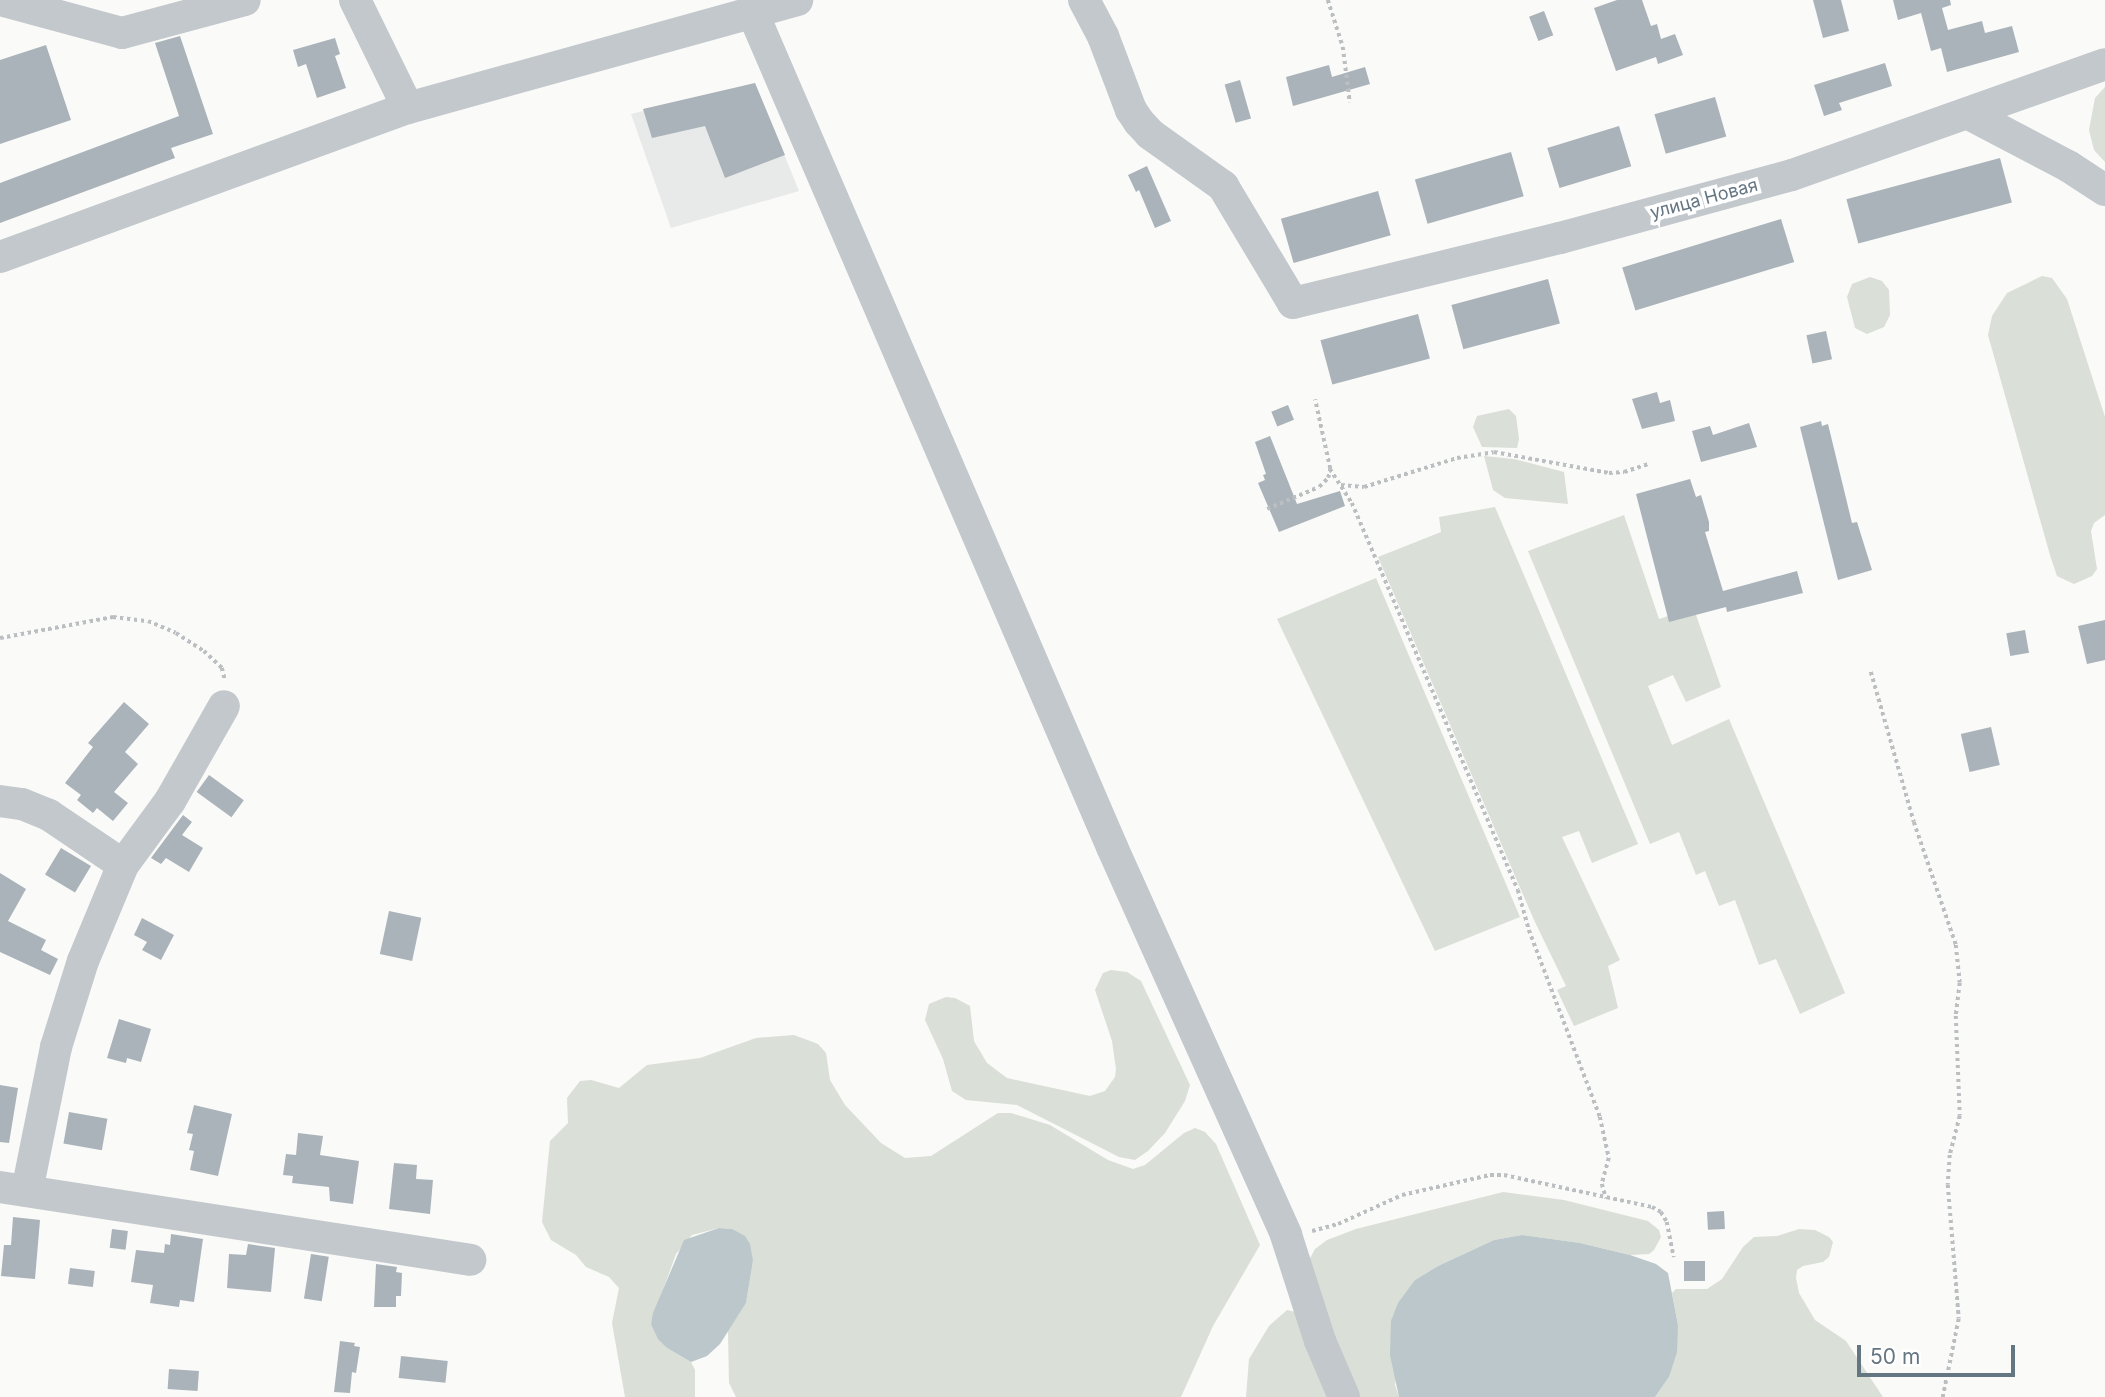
<!DOCTYPE html>
<meta charset="utf-8">
<style>
body{margin:0}
#map{position:relative;width:2105px;height:1397px;overflow:hidden;background:#fafaf8;font-family:Inter,sans-serif}
div>[style]{position:absolute}
.built>*{inset:0;background:#e8e9e9}
.green>*{inset:0;background:#dadfd7}
.water>*{inset:0;background:#bbc7cb}
.building>*{inset:0;background:#aab3b9;transform-origin:0 0}
.path>*{height:3.5px;margin-top:-1.75px;transform-origin:0;background:repeating-linear-gradient(90deg,#bbbfc2 0 3.5px,transparent 0 7px)}
.minor>*{height:32px;margin:-16px;padding:0 16px;transform-origin:16px;border-radius:16px;background:#c3c8cc}
span{translate:-50% -50%;white-space:nowrap;text-align:center;line-height:1.15;-webkit-text-stroke:7px #fff;paint-order:stroke}
.street-label{font-size:18px;color:#657683}
.scale{position:absolute;left:1857px;top:1345px;width:158px;height:32px;box-sizing:border-box;border:4px solid #657683;border-top:0;padding-left:9px;font-size:21px;line-height:24px;white-space:nowrap;color:#657683;-webkit-text-stroke:5px #fff;paint-order:stroke}
</style>
<div id="map">
<div class="built">
<div style="clip-path:polygon(755px 83px,799px 191px,671px 228px,631px 114px)"></div>
</div>
<div class="green">
<div style="clip-path:polygon(2105px 87px,2105px 162px,2094px 150px,2089px 130px,2095px 98px)"></div>
<div style="clip-path:polygon(2042px 276px,2052px 278px,2067px 299px,2105px 417px,2105px 515px,2094px 523px,2091px 531px,2097px 569px,2092px 576px,2074px 584px,2057px 576px,2050px 555px,1988px 335px,1992px 316px,2007px 293px)"></div>
<div style="clip-path:polygon(1870px 277px,1882px 281px,1889px 290px,1890px 315px,1884px 327px,1867px 334px,1855px 328px,1847px 297px,1852px 284px)"></div>
<div style="clip-path:polygon(1509px 409px,1516px 416px,1519px 439px,1517px 448px,1482px 447px,1473px 427px,1477px 416px)"></div>
<div style="clip-path:polygon(1484px 456px,1514px 459px,1564px 472px,1568px 504px,1505px 498px,1493px 490px)"></div>
<div style="clip-path:polygon(1495px 507px,1638px 844px,1592px 863px,1579px 831px,1562px 837px,1620px 960px,1608px 966px,1618px 1008px,1574px 1026px,1557px 990px,1566px 986px,1534px 920px,1378px 557px,1441px 532px,1439px 517px)"></div>
<div style="clip-path:polygon(1624px 515px,1659px 619px,1681px 612px,1696px 615px,1721px 687px,1686px 702px,1673px 675px,1648px 686px,1672px 745px,1729px 719px,1845px 993px,1800px 1014px,1776px 959px,1759px 965px,1735px 900px,1719px 906px,1705px 871px,1696px 875px,1679px 832px,1650px 844px,1528px 551px)"></div>
<div style="clip-path:polygon(1376px 578px,1520px 917px,1435px 951px,1277px 619px)"></div>
<div style="clip-path:polygon(1111px 970px,1127px 972px,1141px 981px,1190px 1085px,1185px 1101px,1165px 1133px,1148px 1151px,1135px 1160px,1119px 1157px,1017px 1105px,966px 1100px,952px 1091px,943px 1059px,925px 1020px,929px 1004px,946px 997px,955px 998px,970px 1006px,974px 1041px,987px 1063px,1007px 1078px,1090px 1096px,1105px 1091px,1115px 1077px,1116px 1069px,1112px 1041px,1095px 990px,1103px 973px)"></div>
<div style="clip-path:polygon(794px 1035px,818px 1044px,826px 1053px,830px 1080px,845px 1105px,881px 1143px,905px 1158px,931px 1156px,998px 1113px,1011px 1113px,1050px 1125px,1108px 1160px,1133px 1169px,1145px 1165px,1184px 1133px,1195px 1128px,1205px 1132px,1216px 1144px,1260px 1245px,1213px 1326px,1181px 1397px,736px 1397px,729px 1383px,728px 1331px,746px 1303px,753px 1261px,732px 1229px,719px 1228px,692px 1235px,676px 1254px,651px 1323px,667px 1348px,691px 1362px,695px 1370px,695px 1397px,625px 1397px,612px 1323px,619px 1288px,609px 1277px,586px 1267px,576px 1255px,551px 1240px,542px 1222px,550px 1141px,568px 1123px,567px 1098px,580px 1081px,591px 1080px,619px 1088px,647px 1065px,700px 1058px,756px 1038px)"></div>
<div style="clip-path:polygon(1503px 1192px,1564px 1200px,1648px 1221px,1659px 1230px,1661px 1237px,1654px 1250px,1649px 1254px,1630px 1255px,1580px 1243px,1522px 1235px,1494px 1240px,1438px 1266px,1415px 1280px,1395px 1385px,1399px 1397px,1357px 1397px,1311px 1280px,1308px 1262px,1315px 1249px,1327px 1240px,1356px 1229px)"></div>
<div style="clip-path:polygon(1799px 1229px,1815px 1230px,1829px 1237px,1833px 1242px,1829px 1257px,1823px 1262px,1803px 1266px,1797px 1270px,1796px 1278px,1799px 1293px,1815px 1320px,1846px 1341px,1883px 1397px,1655px 1397px,1669px 1377px,1678px 1325px,1672px 1293px,1676px 1289px,1707px 1289px,1722px 1279px,1743px 1247px,1754px 1237px,1777px 1236px)"></div>
<div style="clip-path:polygon(1287px 1310px,1300px 1313px,1333px 1397px,1246px 1397px,1249px 1359px,1269px 1326px)"></div>
</div>
<div class="water">
<div style="clip-path:polygon(719px 1228px,732px 1229px,745px 1236px,750px 1244px,753px 1261px,746px 1303px,720px 1344px,707px 1356px,691px 1362px,667px 1348px,658px 1339px,651px 1324px,653px 1313px,684px 1240px)"></div>
<div style="clip-path:polygon(1522px 1235px,1580px 1243px,1630px 1255px,1656px 1264px,1668px 1273px,1678px 1325px,1677px 1352px,1669px 1377px,1655px 1397px,1399px 1397px,1390px 1355px,1391px 1321px,1398px 1303px,1415px 1280px,1438px 1266px,1494px 1240px)"></div>
</div>
<div class="building">
<div style="clip-path:polygon(1617px 0,1642px 0,1651px 26px,1657px 24px,1661px 39px,1675px 34px,1683px 55px,1658px 64px,1656px 57px,1616px 71px,1594px 8px)"></div>
<div style="clip-path:polygon(1813px 0,1841px 0,1849px 31px,1823px 38px)"></div>
<div style="clip-path:polygon(1893px 0,1950px 0,1951px 5px,1942px 8px,1948px 30px,1982px 21px,1985px 33px,2012px 26px,2019px 52px,1947px 72px,1941px 48px,1931px 51px,1921px 13px,1898px 20px)"></div>
<div style="left:1544px;top:11px;width:26px;height:16px;rotate:69deg"></div>
<div style="clip-path:polygon(180px 36px,213px 134px,171px 148px,175px 158px,0 223px,0 183px,179px 116px,155px 43px)"></div>
<div style="clip-path:polygon(335px 38px,340px 54px,335px 56px,346px 88px,317px 98px,306px 64px,298px 67px,293px 50px)"></div>
<div style="clip-path:polygon(46px 45px,71px 120px,0 144px,0 60px)"></div>
<div style="clip-path:polygon(1885px 63px,1892px 86px,1839px 103px,1842px 110px,1824px 116px,1814px 85px)"></div>
<div style="clip-path:polygon(1329px 65px,1332px 77px,1365px 67px,1370px 84px,1293px 106px,1286px 77px)"></div>
<div style="left:1240px;top:80px;width:40px;height:16px;rotate:74deg"></div>
<div style="clip-path:polygon(755px 83px,785px 155px,725px 178px,705px 126px,652px 138px,643px 109px)"></div>
<div style="left:1715px;top:97px;width:41px;height:63px;rotate:74deg"></div>
<div style="left:1619px;top:126px;width:42px;height:75px;rotate:73deg"></div>
<div style="left:1511px;top:152px;width:46px;height:100px;rotate:74deg"></div>
<div style="left:2000px;top:158px;width:46px;height:159px;rotate:75deg"></div>
<div style="clip-path:polygon(1147px 166px,1171px 221px,1155px 228px,1139px 190px,1136px 192px,1128px 175px)"></div>
<div style="left:1378px;top:191px;width:46px;height:101px;rotate:74deg"></div>
<div style="left:1781px;top:219px;width:45px;height:166px;rotate:73deg"></div>
<div style="left:1548px;top:279px;width:46px;height:100px;rotate:75deg"></div>
<div style="left:1418px;top:314px;width:46px;height:101px;rotate:75deg"></div>
<div style="left:1826px;top:331px;width:29px;height:20px;rotate:78deg"></div>
<div style="clip-path:polygon(1657px 392px,1660px 403px,1670px 400px,1675px 421px,1642px 429px,1632px 399px)"></div>
<div style="left:1288px;top:405px;width:16px;height:18px;rotate:68deg"></div>
<div style="clip-path:polygon(1821px 421px,1822px 426px,1828px 424px,1852px 523px,1857px 522px,1872px 570px,1838px 580px,1800px 427px)"></div>
<div style="clip-path:polygon(1749px 423px,1757px 447px,1701px 462px,1692px 431px,1710px 426px,1713px 435px)"></div>
<div style="clip-path:polygon(1270px 436px,1297px 504px,1340px 491px,1345px 506px,1279px 532px,1258px 483px,1265px 480px,1263px 475px,1266px 474px,1255px 442px)"></div>
<div style="clip-path:polygon(1690px 479px,1696px 497px,1701px 495px,1709px 522px,1709px 531px,1705px 532px,1723px 591px,1797px 571px,1803px 593px,1727px 612px,1726px 607px,1669px 622px,1636px 494px)"></div>
<div style="clip-path:polygon(2105px 620px,2105px 660px,2087px 664px,2078px 626px)"></div>
<div style="left:2025px;top:630px;width:23px;height:19px;rotate:80deg"></div>
<div style="clip-path:polygon(124px 702px,149px 724px,125px 752px,138px 764px,114px 792px,128px 803px,113px 821px,97px 808px,93px 813px,77px 800px,81px 795px,65px 783px,93px 747px,88px 743px)"></div>
<div style="left:1991px;top:727px;width:39px;height:31px;rotate:77deg"></div>
<div style="left:209px;top:775px;width:43px;height:21px;rotate:36deg"></div>
<div style="clip-path:polygon(183px 815px,192px 822px,182px 835px,203px 848px,189px 872px,166px 858px,161px 864px,151px 858px)"></div>
<div style="left:61px;top:848px;width:35px;height:31px;rotate:31deg"></div>
<div style="clip-path:polygon(0 873px,26px 889px,8px 921px,46px 940px,41px 950px,58px 959px,50px 975px,0 952px)"></div>
<div style="left:389px;top:911px;width:33px;height:44px;rotate:12deg"></div>
<div style="clip-path:polygon(142px 918px,174px 935px,161px 960px,142px 950px,147px 942px,134px 935px)"></div>
<div style="clip-path:polygon(119px 1019px,151px 1029px,141px 1062px,127px 1058px,126px 1063px,107px 1058px)"></div>
<div style="clip-path:polygon(0 1085px,18px 1088px,9px 1143px,0 1142px)"></div>
<div style="clip-path:polygon(194px 1105px,232px 1114px,218px 1176px,190px 1170px,194px 1151px,189px 1150px,193px 1134px,187px 1133px)"></div>
<div style="left:69px;top:1112px;width:39px;height:32px;rotate:10deg"></div>
<div style="clip-path:polygon(298px 1133px,323px 1136px,320px 1155px,359px 1161px,353px 1204px,330px 1201px,329px 1187px,292px 1183px,293px 1176px,283px 1175px,286px 1154px,296px 1155px)"></div>
<div style="clip-path:polygon(394px 1163px,417px 1165px,416px 1179px,433px 1180px,430px 1214px,389px 1209px)"></div>
<div style="left:1724px;top:1211px;width:18px;height:17px;rotate:87deg"></div>
<div style="clip-path:polygon(13px 1217px,40px 1220px,35px 1279px,1px 1276px,4px 1245px,11px 1245px)"></div>
<div style="left:112px;top:1229px;width:16px;height:19px;rotate:7deg"></div>
<div style="clip-path:polygon(171px 1234px,203px 1239px,194px 1302px,180px 1300px,179px 1307px,150px 1303px,153px 1285px,131px 1282px,136px 1250px,164px 1253px,165px 1244px,170px 1245px)"></div>
<div style="clip-path:polygon(248px 1244px,275px 1248px,271px 1292px,227px 1288px,229px 1254px,246px 1255px)"></div>
<div style="left:311px;top:1254px;width:18px;height:45px;rotate:9deg"></div>
<div style="left:1684px;top:1261px;width:21px;height:20px"></div>
<div style="clip-path:polygon(376px 1264px,397px 1267px,396px 1272px,402px 1273px,401px 1296px,396px 1296px,396px 1307px,374px 1307px)"></div>
<div style="left:70px;top:1268px;width:25px;height:16px;rotate:7deg"></div>
<div style="clip-path:polygon(340px 1341px,355px 1343px,354px 1346px,360px 1347px,356px 1373px,352px 1372px,350px 1393px,334px 1392px)"></div>
<div style="left:401px;top:1356px;width:47px;height:22px;rotate:6deg"></div>
<div style="left:169px;top:1369px;width:30px;height:20px;rotate:4deg"></div>
</div>
<div class="path">
<div style="left:1328px;top:0;width:49px;rotate:72.3deg"></div>
<div style="left:1343px;top:47px;width:56px;rotate:82.9deg"></div>
<div style="left:1330px;top:469px;width:40px;rotate:57.1deg"></div>
<div style="left:1352px;top:503px;width:421px;rotate:66.8deg"></div>
<div style="left:1518px;top:890px;width:41px;rotate:74.6deg"></div>
<div style="left:1529px;top:930px;width:200px;rotate:69.2deg"></div>
<div style="left:1600px;top:1117px;width:42px;rotate:77.6deg"></div>
<div style="left:1609px;top:1158px;width:27px;rotate:105deg"></div>
<div style="left:1602px;top:1184px;width:15px;rotate:74deg"></div>
<div style="left:1341px;top:485px;width:23px;rotate:5deg"></div>
<div style="left:1364px;top:487px;width:97px;rotate:-17.3deg"></div>
<div style="left:1457px;top:458px;width:37px;rotate:-9deg"></div>
<div style="left:1494px;top:452px;width:117px;rotate:10.3deg"></div>
<div style="left:1609px;top:473px;width:15px;rotate:-4deg"></div>
<div style="left:1624px;top:472px;width:26px;rotate:-18deg"></div>
<div style="left:1267px;top:509px;width:56px;rotate:-22.9deg"></div>
<div style="left:1319px;top:487px;width:13px;rotate:-45deg"></div>
<div style="left:1328px;top:478px;width:9px;rotate:-77deg"></div>
<div style="left:1330px;top:469px;width:71px;rotate:-102.3deg"></div>
<div style="left:0;top:638px;width:115px;rotate:-10.5deg"></div>
<div style="left:113px;top:617px;width:35px;rotate:7deg"></div>
<div style="left:148px;top:621px;width:30px;rotate:23deg"></div>
<div style="left:176px;top:633px;width:33px;rotate:33deg"></div>
<div style="left:204px;top:651px;width:25px;rotate:43deg"></div>
<div style="left:222px;top:668px;width:12px;rotate:76deg"></div>
<div style="left:1871px;top:672px;width:156px;rotate:74deg"></div>
<div style="left:1914px;top:822px;width:130px;rotate:71.1deg"></div>
<div style="left:1956px;top:945px;width:38px;rotate:84deg"></div>
<div style="left:1960px;top:983px;width:33px;rotate:97deg"></div>
<div style="left:1956px;top:1016px;width:100px;rotate:87.7deg"></div>
<div style="left:1960px;top:1116px;width:40px;rotate:104.4deg"></div>
<div style="left:1950px;top:1155px;width:30px;rotate:94deg"></div>
<div style="left:1948px;top:1185px;width:134px;rotate:85.3deg"></div>
<div style="left:1959px;top:1319px;width:80px;rotate:101.6deg"></div>
<div style="left:1312px;top:1231px;width:27px;rotate:-15deg"></div>
<div style="left:1338px;top:1224px;width:70px;rotate:-24.4deg"></div>
<div style="left:1402px;top:1195px;width:90px;rotate:-12.8deg"></div>
<div style="left:1490px;top:1175px;width:14px"></div>
<div style="left:1504px;top:1175px;width:151px;rotate:12.2deg"></div>
<div style="left:1652px;top:1207px;width:10px;rotate:29deg"></div>
<div style="left:1661px;top:1212px;width:12px;rotate:59deg"></div>
<div style="left:1667px;top:1222px;width:36px;rotate:79deg"></div>
</div>
<div class="minor">
<div style="left:0;top:0;width:126px;rotate:15.1deg"></div>
<div style="left:122px;top:33px;width:127px;rotate:-15deg"></div>
<div style="left:355px;top:0;width:120px;rotate:63.9deg"></div>
<div style="left:1084px;top:0;width:41px;rotate:62.2deg"></div>
<div style="left:1103px;top:36px;width:79px;rotate:69.3deg"></div>
<div style="left:1131px;top:110px;width:14px;rotate:56deg"></div>
<div style="left:1139px;top:122px;width:16px;rotate:47deg"></div>
<div style="left:1150px;top:134px;width:90px;rotate:35.5deg"></div>
<div style="left:1223px;top:186px;width:136px;rotate:59.1deg"></div>
<div style="left:1293px;top:303px;width:275px;rotate:-13.7deg"></div>
<div style="left:1560px;top:238px;width:240px;rotate:-15.2deg"></div>
<div style="left:1792px;top:175px;width:332px;rotate:-19.5deg"></div>
<div style="left:752px;top:11px;width:910px;rotate:66.7deg"></div>
<div style="left:1112px;top:847px;width:425px;rotate:65.8deg"></div>
<div style="left:1286px;top:1235px;width:111px;rotate:72.2deg"></div>
<div style="left:1320px;top:1341px;width:61px;rotate:66.8deg"></div>
<div style="left:1969px;top:114px;width:112px;rotate:27.7deg"></div>
<div style="left:2068px;top:166px;width:44px;rotate:33deg"></div>
<div style="left:0;top:257px;width:434px;rotate:-20.1deg"></div>
<div style="left:408px;top:108px;width:404px;rotate:-15.5deg"></div>
<div style="left:0;top:801px;width:22px;rotate:8deg"></div>
<div style="left:22px;top:804px;width:29px;rotate:22deg"></div>
<div style="left:49px;top:815px;width:89px;rotate:34deg"></div>
<div style="left:0;top:1187px;width:476px;rotate:8.8deg"></div>
<div style="left:27px;top:1191px;width:147px;rotate:-78.6deg"></div>
<div style="left:56px;top:1047px;width:90px;rotate:-72.6deg"></div>
<div style="left:83px;top:961px;width:104px;rotate:-67.4deg"></div>
<div style="left:123px;top:865px;width:79px;rotate:-53.7deg"></div>
<div style="left:170px;top:801px;width:109px;rotate:-60.4deg"></div>
</div>
<div class="street-label">
<span style="left:1704px;top:199px;rotate:-15deg">улица Новая</span>
</div>
<div class="scale">50 m</div>
</div>
